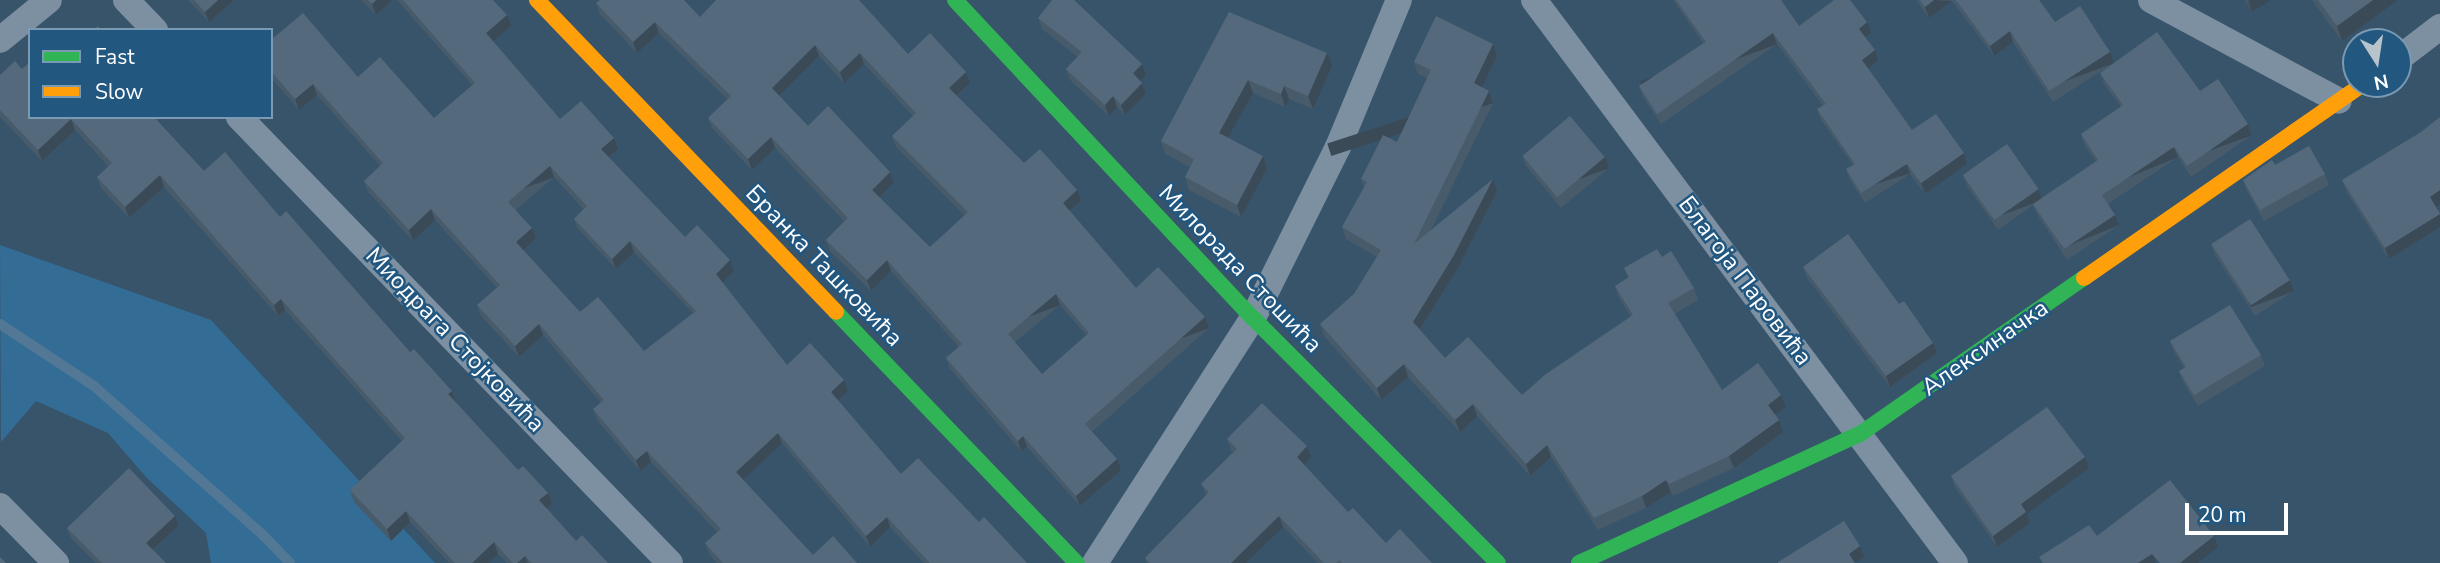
<!DOCTYPE html>
<meta charset="utf-8">
<style>
body{margin:0}
#map{position:relative;width:2440px;height:563px;overflow:hidden;background:#38546a;font-family:"Nunito Sans",sans-serif}
div>[style]{position:absolute}
.green>*{inset:0;background:#336c95}
.stream>*{height:10px;margin:-5px;padding:0 5px;transform-origin:5px;border-radius:5px;background:#537895}
.street>*{height:26px;margin:-13px;padding:0 13px;transform-origin:13px;border-radius:13px;background:#7d90a1}
.fast>*{height:16px;margin:-8px;padding:0 8px;transform-origin:8px;border-radius:8px;background:#30b455}
.slow>*{height:16px;margin:-8px;padding:0 8px;transform-origin:8px;border-radius:8px;background:#ff9f0a}
.wall>*{inset:0;background:#485b6b}
.shaded-wall>*{inset:0;background:#3b4a57;transform-origin:0 0}
.building>*{inset:0;background:#546a7c;transform-origin:0 0}
span{translate:-50% -50%;white-space:nowrap;text-align:center;line-height:1.15;-webkit-text-stroke:5px #225780;paint-order:stroke}
.street-label{font-size:24px;color:#fff}
.legend{position:absolute;left:28px;top:28px;width:245px;height:91px;box-sizing:border-box;background:#225780;border:2px solid #7a9ab3;margin:0;padding:9px 12px;list-style:none;font-size:21px;color:#fff}
.legend li{display:flex;align-items:center;gap:14px;height:35px}
.legend b{width:35px;border:2px solid #7a9ab3}
.north{position:absolute;left:2342px;top:28px;width:70px;height:70px;box-sizing:border-box;background:#225780;border:2px solid #7a9ab3;border-radius:50%;rotate:168deg;font-size:19px;font-weight:700;line-height:28px;text-align:center;color:#fff}
.north::after{content:'';display:block;margin:auto;width:24px;height:32px;background:#b9c3cb;clip-path:polygon(50% 0,100% 100%,50% 72%,0 100%)}
.scale{position:absolute;left:2185px;top:503px;width:103px;height:32px;box-sizing:border-box;border:4px solid #fff;border-top:0;padding-left:9px;font-size:21px;line-height:24px;white-space:nowrap;color:#fff;-webkit-text-stroke:5px #225780;paint-order:stroke}
</style>
<div id="map">
<div class="green">
<div style="clip-path:polygon(0 245px,211px 320px,435px 563px,211px 563px,206px 533px,146px 477px,108px 433px,36px 401px,1px 442px)"></div>
</div>
<div class="stream">
<div style="left:0;top:324px;width:113px;rotate:33.4deg"></div>
<div style="left:94px;top:386px;width:224px;rotate:41.4deg"></div>
<div style="left:262px;top:534px;width:40px;rotate:46deg"></div>
</div>
<div class="street">
<div style="left:126px;top:0;width:42px;rotate:46deg"></div>
<div style="left:1534px;top:0;width:703px;rotate:53.21deg"></div>
<div style="left:2151px;top:0;width:213px;rotate:28.2deg"></div>
<div style="left:0;top:40px;width:63px;rotate:-39.2deg"></div>
<div style="left:2398px;top:59px;width:53px;rotate:-37.3deg"></div>
<div style="left:239px;top:117px;width:620px;rotate:45.98deg"></div>
<div style="left:0;top:506px;width:80px;rotate:45.5deg"></div>
<div style="left:1095px;top:563px;width:292px;rotate:-57.2deg"></div>
<div style="left:1253px;top:318px;width:191px;rotate:-63.6deg"></div>
<div style="left:1338px;top:147px;width:159px;rotate:-67.5deg"></div>
</div>
<div class="fast">
<div style="left:955px;top:0;width:436px;rotate:46.9deg"></div>
<div style="left:1253px;top:318px;width:346px;rotate:45deg"></div>
<div style="left:836px;top:312px;width:348px;rotate:46.2deg"></div>
<div style="left:1579px;top:563px;width:309px;rotate:-24.7deg"></div>
<div style="left:1860px;top:434px;width:273px;rotate:-34.9deg"></div>
</div>
<div class="slow">
<div style="left:537px;top:0;width:432px;rotate:46.2deg"></div>
<div style="left:2084px;top:278px;width:340px;rotate:-34.8deg"></div>
</div>
<div class="wall">
<div style="clip-path:polygon(188px 0,234px 0,209px 22px)"></div>
<div style="clip-path:polygon(361px 0,392px 0,376px 15px)"></div>
<div style="clip-path:polygon(evenodd,397px 0,493px 0,511px 26px,493px 41px,560px 119px,618px 149px,608px 157px,685px 237px,734px 271px,722px 283px,787px 365px,848px 391px,838px 400px,901px 474px,979px 522px,1027px 563px,924px 563px,890px 527px,870px 547px,782px 443px,743px 480px,813px 555px,857px 563px,717px 563px,709px 554px,705px 543px,717px 532px,651px 462px,640px 471px,597px 420px,593px 409px,601px 403px,543px 335px,519px 357px,481px 316px,477px 305px,497px 288px,435px 220px,413px 241px,368px 192px,364px 181px,380px 166px,317px 95px,299px 110px,271px 78px,271px 40px,358px 77px,434px 118px,472px 85px,397px 0,554px 177px,583px 209px,574px 219px,578px 229px,616px 269px,634px 252px,693px 313px,644px 351px,580px 312px,523px 250px,536px 238px,516px 210px,554px 177px)"></div>
<div style="clip-path:polygon(1673px 0,1781px 0,1799px 26px,1871px 33px,1865px 37px,1878px 61px,1868px 68px,1912px 130px,1964px 153px,1967px 164px,1925px 194px,1910px 174px,1865px 203px,1850px 180px,1846px 169px,1853px 165px,1821px 120px,1817px 109px,1823px 106px,1777px 44px,1661px 124px,1643px 97px,1639px 86px,1703px 43px)"></div>
<div style="clip-path:polygon(1916px 0,2039px 0,2055px 22px,2114px 63px,2053px 102px,2013px 42px,1994px 56px,1952px 1px,1929px 18px)"></div>
<div style="clip-path:polygon(2245px 0,2271px 0,2252px 12px)"></div>
<div style="clip-path:polygon(2312px 0,2398px 0,2342px 41px)"></div>
<div style="clip-path:polygon(evenodd,596px 3px,700px 17px,908px 54px,966px 72px,970px 83px,957px 96px,1024px 163px,1081px 201px,1070px 211px,1136px 288px,1209px 328px,1092px 432px,1121px 470px,1080px 506px,1027px 447px,1021px 451px,950px 369px,946px 358px,959px 347px,891px 271px,871px 291px,830px 251px,826px 240px,844px 221px,775px 148px,752px 170px,712px 128px,708px 118px,727px 99px,659px 33px,637px 53px,600px 14px,596px 3px,819px 56px,844px 83px,864px 64px,913px 116px,892px 136px,896px 147px,965px 216px,930px 247px,879px 198px,894px 182px,890px 172px,808px 126px,779px 96px,819px 56px,596px 3px,1060px 305px,1086px 335px,1042px 374px,1015px 342px,1060px 305px)"></div>
<div style="clip-path:polygon(1229px 12px,1332px 66px,1313px 109px,1289px 99px,1285px 107px,1253px 93px,1228px 138px,1267px 169px,1241px 217px,1189px 190px,1185px 177px,1190px 167px,1165px 154px,1161px 141px)"></div>
<div style="clip-path:polygon(1038px 18px,1142px 64px,1146px 75px,1140px 81px,1142px 83px,1146px 94px,1125px 115px,1117px 107px,1109px 116px,1070px 80px,1066px 69px,1078px 57px,1042px 29px)"></div>
<div style="clip-path:polygon(1497px 56px,1482px 87px,1489px 91px,1493px 103px,1431px 230px,1497px 191px,1458px 268px,1420px 330px,1445px 358px,1522px 395px,1631px 317px,1619px 298px,1615px 286px,1628px 278px,1624px 268px,1662px 257px,1694px 288px,1698px 300px,1675px 314px,1722px 390px,1786px 407px,1775px 414px,1779px 420px,1783px 432px,1734px 468px,1673px 496px,1671px 492px,1646px 508px,1598px 530px,1551px 457px,1530px 476px,1477px 416px,1460px 432px,1408px 377px,1381px 400px,1324px 336px,1320px 324px,1354px 294px,1377px 257px,1346px 239px,1342px 227px,1364px 188px,1361px 179px,1397px 142px,1427px 78px,1418px 74px,1414px 62px)"></div>
<div style="clip-path:polygon(22px 69px,154px 117px,204px 171px,280px 217px,410px 352px,452px 391px,456px 402px,518px 470px,548px 493px,552px 504px,547px 508px,576px 541px,608px 563px,507px 563px,498px 554px,488px 563px,449px 563px,410px 522px,391px 541px,354px 502px,350px 490px,402px 441px,285px 310px,278px 316px,164px 187px,129px 218px,101px 188px,97px 177px,108px 166px,75px 130px,42px 161px,0 117px,0 75px)"></div>
<div style="clip-path:polygon(2100px 73px,2200px 91px,2248px 124px,2252px 135px,2191px 177px,2178px 157px,2108px 204px,2115px 215px,2119px 225px,2067px 260px,2037px 214px,2033px 205px,1998px 230px,1967px 186px,1963px 175px,2041px 198px,2096px 162px,2084px 144px,2081px 134px,2121px 107px,2104px 84px)"></div>
<div style="clip-path:polygon(1522px 156px,1605px 157px,1609px 168px,1561px 208px,1526px 166px)"></div>
<div style="clip-path:polygon(2275px 165px,2325px 174px,2329px 185px,2264px 221px,2247px 191px,2243px 180px)"></div>
<div style="clip-path:polygon(2342px 180px,2436px 207px,2440px 213px,2440px 227px,2389px 259px,2346px 191px)"></div>
<div style="clip-path:polygon(2211px 244px,2290px 280px,2294px 291px,2255px 316px,2215px 255px)"></div>
<div style="clip-path:polygon(1803px 267px,1899px 304px,1933px 343px,1937px 353px,1890px 387px,1807px 278px)"></div>
<div style="clip-path:polygon(2170px 341px,2261px 355px,2265px 366px,2198px 406px,2183px 382px,2179px 371px,2184px 368px,2174px 352px)"></div>
<div style="clip-path:polygon(1227px 439px,1311px 457px,1304px 465px,1348px 512px,1386px 543px,1432px 563px,1318px 563px,1283px 527px,1246px 563px,1147px 563px,1145px 558px,1206px 495px,1201px 484px,1233px 452px,1231px 450px)"></div>
<div style="clip-path:polygon(2089px 468px,2027px 514px,2030px 523px,1997px 547px,1955px 487px,1951px 476px)"></div>
<div style="clip-path:polygon(178px 526px,153px 550px,166px 563px,96px 563px,71px 538px,67px 528px)"></div>
</div>
<div class="shaded-wall">
<div style="clip-path:polygon(218px 0,234px 0,209px 22px,205px 12px)"></div>
<div style="clip-path:polygon(376px 0,392px 0,376px 15px,372px 4px)"></div>
<div style="clip-path:polygon(1934px 0,1952px 1px,1929px 18px,1925px 7px)"></div>
<div style="clip-path:polygon(2250px 0,2271px 0,2252px 12px,2248px 1px)"></div>
<div style="clip-path:polygon(2373px 0,2398px 0,2342px 41px,2337px 26px)"></div>
<div style="clip-path:polygon(507px 15px,511px 26px,490px 44px,486px 33px)"></div>
<div style="clip-path:polygon(655px 22px,659px 33px,637px 53px,633px 42px)"></div>
<div style="clip-path:polygon(1867px 22px,1871px 33px,1863px 39px,1859px 29px)"></div>
<div style="clip-path:polygon(2010px 31px,2013px 42px,1994px 56px,1990px 46px)"></div>
<div style="left:1773px;top:33px;width:12px;height:141px;rotate:70deg"></div>
<div style="clip-path:polygon(1493px 44px,1497px 56px,1478px 95px,1474px 83px)"></div>
<div style="clip-path:polygon(815px 45px,819px 56px,776px 99px,772px 88px)"></div>
<div style="clip-path:polygon(1875px 50px,1878px 61px,1866px 70px,1862px 60px)"></div>
<div style="left:2110px;top:52px;width:12px;height:72px;rotate:70deg"></div>
<div style="clip-path:polygon(860px 53px,864px 64px,844px 83px,840px 72px)"></div>
<div style="clip-path:polygon(1327px 53px,1332px 66px,1313px 109px,1308px 96px)"></div>
<div style="clip-path:polygon(1142px 64px,1146px 75px,1137px 84px,1133px 73px)"></div>
<div style="clip-path:polygon(966px 72px,970px 83px,953px 99px,949px 88px)"></div>
<div style="clip-path:polygon(1248px 80px,1253px 93px,1224px 145px,1219px 133px)"></div>
<div style="clip-path:polygon(1142px 83px,1146px 94px,1125px 115px,1121px 105px)"></div>
<div style="clip-path:polygon(313px 84px,317px 95px,299px 110px,295px 99px)"></div>
<div style="clip-path:polygon(1284px 86px,1289px 99px,1285px 107px,1281px 94px)"></div>
<div style="left:1489px;top:91px;width:13px;height:170px;rotate:72deg"></div>
<div style="clip-path:polygon(1113px 96px,1117px 107px,1109px 116px,1105px 105px)"></div>
<div style="clip-path:polygon(71px 119px,75px 130px,42px 161px,38px 150px)"></div>
<div style="left:2248px;top:124px;width:12px;height:74px;rotate:70deg"></div>
<div style="clip-path:polygon(771px 137px,775px 148px,752px 170px,748px 159px)"></div>
<div style="clip-path:polygon(614px 138px,618px 149px,605px 160px,601px 149px)"></div>
<div style="left:2174px;top:147px;width:11px;height:87px;rotate:68deg"></div>
<div style="clip-path:polygon(1964px 153px,1967px 164px,1925px 194px,1921px 183px)"></div>
<div style="clip-path:polygon(1263px 156px,1267px 169px,1241px 217px,1237px 205px)"></div>
<div style="left:1605px;top:157px;width:12px;height:62px;rotate:70deg"></div>
<div style="left:1907px;top:164px;width:10px;height:54px;rotate:73deg"></div>
<div style="left:550px;top:166px;width:12px;height:55px;rotate:70deg"></div>
<div style="clip-path:polygon(890px 172px,894px 182px,876px 201px,872px 190px)"></div>
<div style="clip-path:polygon(160px 175px,164px 187px,129px 218px,125px 207px)"></div>
<div style="clip-path:polygon(1493px 179px,1497px 191px,1458px 268px,1417px 334px,1413px 322px)"></div>
<div style="left:2038px;top:189px;width:12px;height:53px;rotate:70deg"></div>
<div style="clip-path:polygon(1077px 190px,1081px 201px,1067px 213px,1063px 203px)"></div>
<div style="clip-path:polygon(2440px 190px,2440px 204px,2434px 208px,2430px 197px)"></div>
<div style="clip-path:polygon(431px 209px,435px 220px,413px 241px,409px 230px)"></div>
<div style="clip-path:polygon(2440px 214px,2440px 227px,2389px 259px,2385px 248px)"></div>
<div style="left:2115px;top:215px;width:11px;height:61px;rotate:68deg"></div>
<div style="clip-path:polygon(532px 228px,536px 238px,520px 253px,516px 242px)"></div>
<div style="clip-path:polygon(630px 241px,634px 252px,616px 269px,612px 259px)"></div>
<div style="clip-path:polygon(730px 260px,734px 271px,720px 285px,716px 274px)"></div>
<div style="clip-path:polygon(887px 260px,891px 271px,871px 291px,867px 280px)"></div>
<div style="left:2290px;top:280px;width:12px;height:46px;rotate:70deg"></div>
<div style="left:1056px;top:294px;width:12px;height:62px;rotate:70deg"></div>
<div style="clip-path:polygon(281px 299px,285px 310px,278px 316px,274px 305px)"></div>
<div style="left:1205px;top:317px;width:12px;height:161px;rotate:70deg"></div>
<div style="clip-path:polygon(539px 324px,543px 335px,519px 357px,515px 346px)"></div>
<div style="clip-path:polygon(1933px 343px,1937px 353px,1890px 387px,1886px 376px)"></div>
<div style="clip-path:polygon(1404px 364px,1408px 377px,1381px 400px,1377px 388px)"></div>
<div style="clip-path:polygon(844px 380px,848px 391px,835px 403px,831px 392px)"></div>
<div style="clip-path:polygon(452px 391px,456px 402px,448px 394px)"></div>
<div style="clip-path:polygon(1781px 395px,1786px 407px,1772px 417px,1768px 405px)"></div>
<div style="clip-path:polygon(1473px 404px,1477px 416px,1460px 432px,1455px 420px)"></div>
<div style="clip-path:polygon(1779px 420px,1783px 432px,1734px 468px,1729px 456px)"></div>
<div style="clip-path:polygon(778px 433px,782px 443px,740px 483px,736px 472px)"></div>
<div style="clip-path:polygon(1023px 436px,1027px 447px,1021px 451px,1018px 441px)"></div>
<div style="clip-path:polygon(1547px 445px,1551px 457px,1530px 476px,1526px 464px)"></div>
<div style="clip-path:polygon(1307px 446px,1311px 457px,1301px 468px,1297px 457px)"></div>
<div style="clip-path:polygon(647px 451px,651px 462px,640px 471px,636px 460px)"></div>
<div style="clip-path:polygon(2085px 457px,2089px 468px,2027px 514px,2030px 523px,1997px 547px,1993px 536px,2021px 504px)"></div>
<div style="clip-path:polygon(1117px 459px,1121px 470px,1080px 506px,1076px 496px)"></div>
<div style="clip-path:polygon(1666px 480px,1671px 492px,1646px 508px,1642px 496px)"></div>
<div style="clip-path:polygon(548px 493px,552px 504px,543px 512px,539px 500px)"></div>
<div style="clip-path:polygon(406px 511px,410px 522px,391px 541px,387px 529px)"></div>
<div style="clip-path:polygon(175px 516px,178px 526px,149px 553px,146px 543px)"></div>
<div style="clip-path:polygon(1279px 516px,1283px 527px,1246px 563px,1231px 563px)"></div>
<div style="clip-path:polygon(887px 517px,890px 527px,870px 547px,866px 536px)"></div>
<div style="clip-path:polygon(2214px 536px,2218px 547px,2198px 563px,2180px 563px)"></div>
<div style="clip-path:polygon(494px 542px,498px 554px,488px 563px,472px 563px)"></div>
<div style="clip-path:polygon(1860px 546px,1864px 557px,1855px 563px,1849px 554px)"></div>
<div style="clip-path:polygon(2152px 554px,2156px 563px,2138px 563px)"></div>
<div style="clip-path:polygon(525px 556px,528px 563px,517px 563px)"></div>
</div>
<div class="building">
<div style="clip-path:polygon(194px 0,218px 0,205px 12px)"></div>
<div style="clip-path:polygon(368px 0,376px 0,372px 4px)"></div>
<div style="clip-path:polygon(evenodd,403px 0,493px 0,507px 15px,486px 33px,560px 119px,581px 101px,614px 138px,601px 149px,685px 237px,697px 225px,730px 260px,716px 274px,787px 365px,810px 343px,844px 380px,831px 392px,901px 474px,918px 458px,979px 522px,984px 517px,1027px 563px,930px 563px,887px 517px,866px 536px,778px 433px,736px 472px,813px 555px,833px 536px,857px 563px,723px 563px,705px 543px,721px 529px,647px 451px,636px 460px,593px 409px,604px 400px,539px 324px,515px 346px,477px 305px,500px 285px,431px 209px,409px 230px,364px 181px,383px 163px,313px 84px,295px 99px,271px 71px,271px 40px,303px 13px,358px 77px,380px 57px,434px 118px,475px 83px,403px 0,550px 166px,587px 206px,574px 219px,612px 259px,630px 241px,696px 311px,644px 351px,598px 297px,580px 312px,516px 242px,532px 228px,508px 202px,550px 166px)"></div>
<div style="clip-path:polygon(evenodd,600px 0,684px 0,700px 17px,716px 0,859px 0,908px 54px,930px 33px,966px 72px,949px 88px,1024px 163px,1040px 149px,1077px 190px,1063px 203px,1136px 288px,1158px 267px,1205px 317px,1085px 424px,1117px 459px,1076px 496px,1023px 436px,1018px 441px,946px 358px,962px 344px,887px 260px,867px 280px,826px 240px,848px 218px,771px 137px,748px 159px,708px 118px,731px 96px,655px 22px,633px 42px,596px 3px,600px 0,815px 45px,840px 72px,860px 53px,916px 113px,892px 136px,968px 212px,930px 247px,872px 190px,890px 172px,828px 106px,808px 126px,772px 88px,815px 45px,600px 0,1056px 294px,1089px 333px,1042px 374px,1008px 334px,1056px 294px)"></div>
<div style="clip-path:polygon(1052px 0,1074px 0,1142px 64px,1133px 73px,1142px 83px,1121px 105px,1113px 96px,1105px 105px,1066px 69px,1082px 52px,1038px 18px)"></div>
<div style="clip-path:polygon(1676px 0,1781px 0,1799px 26px,1834px 0,1850px 0,1867px 22px,1859px 29px,1875px 50px,1862px 60px,1912px 130px,1936px 114px,1964px 153px,1921px 183px,1907px 164px,1861px 193px,1846px 169px,1855px 164px,1817px 109px,1826px 104px,1773px 33px,1657px 114px,1639px 86px,1706px 42px)"></div>
<div style="clip-path:polygon(1920px 0,1934px 0,1925px 7px)"></div>
<div style="clip-path:polygon(1956px 0,2039px 0,2055px 22px,2080px 6px,2110px 52px,2049px 91px,2010px 31px,1990px 46px)"></div>
<div style="clip-path:polygon(2318px 0,2373px 0,2337px 26px)"></div>
<div style="clip-path:polygon(1229px 12px,1327px 53px,1308px 96px,1284px 86px,1281px 94px,1248px 80px,1219px 133px,1263px 156px,1237px 205px,1185px 177px,1194px 159px,1161px 141px)"></div>
<div style="clip-path:polygon(1436px 16px,1493px 44px,1474px 83px,1489px 91px,1414px 244px,1493px 179px,1454px 255px,1413px 322px,1445px 358px,1468px 337px,1522px 395px,1546px 374px,1633px 315px,1615px 286px,1629px 277px,1624px 268px,1657px 249px,1662px 257px,1671px 251px,1694px 288px,1668px 303px,1722px 390px,1758px 363px,1781px 395px,1768px 405px,1779px 420px,1729px 456px,1669px 484px,1666px 480px,1642px 496px,1594px 518px,1547px 445px,1526px 464px,1473px 404px,1455px 420px,1404px 364px,1377px 388px,1320px 324px,1354px 294px,1381px 250px,1342px 227px,1367px 182px,1361px 179px,1383px 135px,1397px 142px,1431px 70px,1414px 62px)"></div>
<div style="clip-path:polygon(98px 26px,101px 30px,93px 30px)"></div>
<div style="clip-path:polygon(2157px 32px,2200px 91px,2218px 79px,2248px 124px,2187px 166px,2174px 147px,2102px 195px,2115px 215px,2064px 249px,2033px 204px,2098px 160px,2081px 134px,2123px 105px,2100px 73px)"></div>
<div style="clip-path:polygon(15px 61px,22px 69px,30px 62px,30px 117px,154px 117px,204px 171px,225px 152px,280px 217px,286px 211px,410px 352px,414px 349px,452px 391px,448px 394px,518px 470px,523px 466px,548px 493px,539px 500px,576px 541px,582px 535px,608px 563px,532px 563px,525px 556px,517px 563px,513px 563px,494px 542px,472px 563px,455px 563px,406px 511px,387px 529px,350px 490px,405px 438px,281px 299px,274px 305px,160px 175px,125px 207px,97px 177px,112px 163px,71px 119px,38px 150px,0 110px,0 75px)"></div>
<div style="left:1570px;top:116px;width:54px;height:62px;rotate:50deg"></div>
<div style="clip-path:polygon(2440px 117px,2440px 190px,2430px 197px,2440px 214px,2385px 248px,2342px 180px,2421px 132px)"></div>
<div style="left:2007px;top:144px;width:55px;height:54px;rotate:55deg"></div>
<div style="clip-path:polygon(2309px 146px,2325px 174px,2260px 210px,2243px 180px,2272px 160px,2275px 165px)"></div>
<div style="left:2250px;top:219px;width:73px;height:46px;rotate:57deg"></div>
<div style="clip-path:polygon(1848px 234px,1899px 304px,1904px 301px,1933px 343px,1886px 376px,1803px 267px)"></div>
<div style="clip-path:polygon(2230px 305px,2261px 355px,2194px 395px,2179px 371px,2186px 367px,2170px 341px)"></div>
<div style="clip-path:polygon(1262px 403px,1307px 446px,1297px 457px,1348px 512px,1353px 508px,1386px 543px,1400px 529px,1432px 563px,1342px 563px,1339px 560px,1336px 563px,1324px 563px,1279px 516px,1231px 563px,1150px 563px,1145px 558px,1209px 492px,1201px 484px,1237px 449px,1227px 439px)"></div>
<div style="clip-path:polygon(2047px 407px,2085px 457px,2021px 504px,2026px 512px,1993px 536px,1951px 476px)"></div>
<div style="clip-path:polygon(129px 468px,175px 516px,146px 543px,166px 563px,102px 563px,67px 528px)"></div>
<div style="clip-path:polygon(2170px 480px,2214px 536px,2180px 563px,2160px 563px,2152px 554px,2138px 563px,2043px 563px,2039px 557px,2089px 525px,2097px 536px)"></div>
<div style="clip-path:polygon(1844px 521px,1860px 546px,1849px 554px,1855px 563px,1778px 563px,1778px 562px)"></div>
<div style="clip-path:polygon(0 557px,6px 563px,0 563px)"></div>
</div>
<div class="street-label">
<span style="left:824px;top:266px;rotate:46deg">Бранка Ташковића</span>
<span style="left:1240px;top:269px;rotate:46deg">Милорада Стошића</span>
<span style="left:1745px;top:281px;rotate:53deg">Благоја Паровића</span>
<span style="left:455px;top:340px;rotate:46deg">Миодрага Стојковића</span>
<span style="left:1985px;top:348px;rotate:-35deg">Алексиначка</span>
</div>
<ul class="legend">
<li><b style="height:9px;background:#30b455"></b>Fast</li>
<li><b style="height:9px;background:#ff9f0a"></b>Slow</li>
</ul>
<div class="north">N</div>
<div class="scale">20 m</div>
</div>
